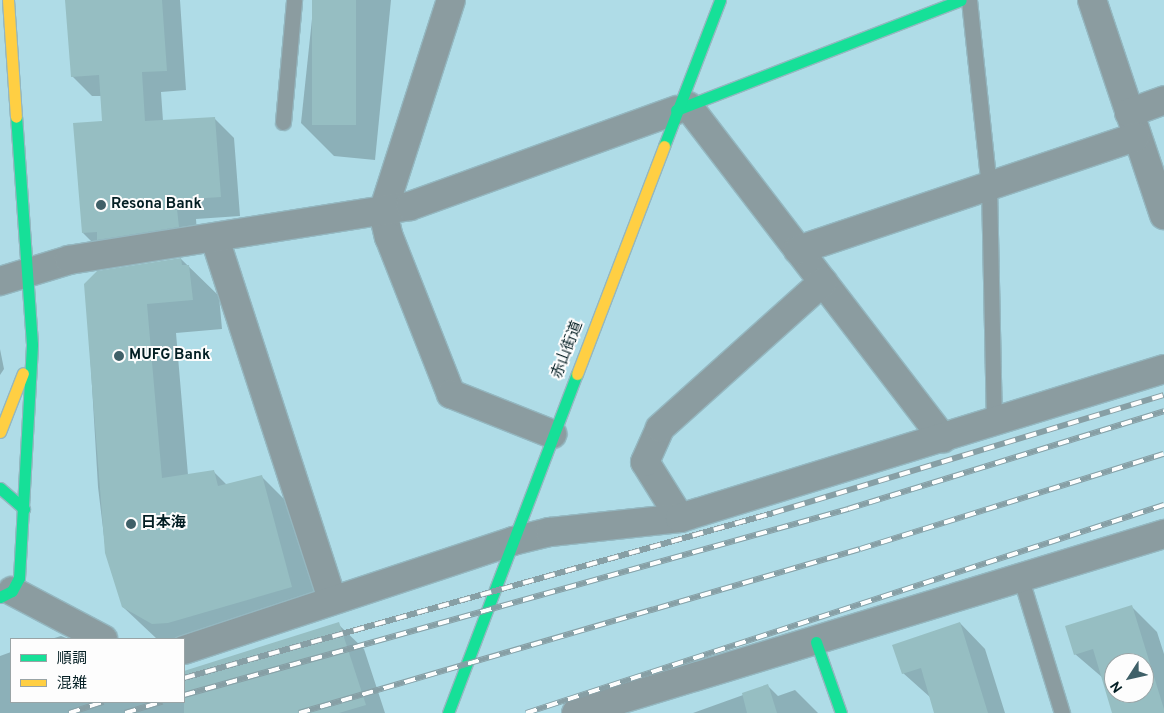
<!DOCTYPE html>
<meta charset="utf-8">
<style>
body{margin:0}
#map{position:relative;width:1164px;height:713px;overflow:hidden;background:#afdce7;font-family:Overpass,"Noto Sans JP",sans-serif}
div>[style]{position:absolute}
.shadow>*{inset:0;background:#0003}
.building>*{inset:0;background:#96bec2;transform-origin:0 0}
.roads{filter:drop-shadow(1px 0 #94b7c0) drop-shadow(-1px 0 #94b7c0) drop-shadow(0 1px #94b7c0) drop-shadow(0 -1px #94b7c0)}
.lane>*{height:15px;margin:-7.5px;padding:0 7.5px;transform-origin:7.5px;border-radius:7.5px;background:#8b9ca0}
.street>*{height:28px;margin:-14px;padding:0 14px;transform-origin:14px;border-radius:14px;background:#8b9ca0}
.fast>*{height:11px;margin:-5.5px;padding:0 5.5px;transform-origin:5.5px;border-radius:5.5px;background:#16e098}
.slow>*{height:11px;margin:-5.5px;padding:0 5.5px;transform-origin:5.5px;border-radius:5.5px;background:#ffcf43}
.rail>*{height:5.5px;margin-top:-2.75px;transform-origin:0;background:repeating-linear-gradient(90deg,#fdfdfd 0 11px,#879fa5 0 22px);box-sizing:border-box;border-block:1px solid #879fa5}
.dots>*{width:14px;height:14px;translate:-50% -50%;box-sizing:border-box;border:2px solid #fdfdfd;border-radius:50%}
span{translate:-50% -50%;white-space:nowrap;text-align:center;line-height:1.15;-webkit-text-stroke:4px #fdfdfd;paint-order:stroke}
.poi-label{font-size:15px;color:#031e23;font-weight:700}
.left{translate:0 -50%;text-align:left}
.street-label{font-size:15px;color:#031e23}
.legend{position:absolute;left:10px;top:638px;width:175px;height:65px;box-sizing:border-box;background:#fdfdfd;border:1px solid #99a4a6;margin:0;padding:6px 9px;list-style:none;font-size:15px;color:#031e23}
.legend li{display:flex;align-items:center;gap:10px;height:25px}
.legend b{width:25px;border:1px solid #99a4a6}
.north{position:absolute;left:1104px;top:653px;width:50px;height:50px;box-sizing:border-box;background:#fdfdfd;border:1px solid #99a4a6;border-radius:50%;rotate:235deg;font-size:14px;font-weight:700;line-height:20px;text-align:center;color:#031e23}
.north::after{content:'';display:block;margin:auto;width:18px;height:22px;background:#3f6068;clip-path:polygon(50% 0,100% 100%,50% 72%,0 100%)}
</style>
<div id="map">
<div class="shadow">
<div style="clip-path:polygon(67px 0,180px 0,186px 90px,161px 92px,163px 121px,214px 118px,234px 138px,240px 216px,196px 219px,198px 246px,103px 253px,83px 233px,104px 122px,102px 96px,92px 96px,72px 76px)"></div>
<div style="clip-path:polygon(314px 0,391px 0,375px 160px,334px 156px,301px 123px)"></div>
<div style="clip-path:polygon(181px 259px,219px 296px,222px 329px,176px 333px,188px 475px,213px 471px,227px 485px,261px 476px,291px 506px,321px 617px,184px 639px,157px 639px,123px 607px,106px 553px,98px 487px,86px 285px)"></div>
<div style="clip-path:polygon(0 349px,4px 369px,0 375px)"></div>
<div style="clip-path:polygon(evenodd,1132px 607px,1157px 632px,1164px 654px,1164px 713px,1113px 713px,1103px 678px,1075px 654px,1132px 607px,1114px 663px,1144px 663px,1144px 693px,1114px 693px,1114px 663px)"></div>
<div style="clip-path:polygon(960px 623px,985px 649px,1005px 713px,936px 713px,931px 698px,903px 673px)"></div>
<div style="clip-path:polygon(338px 624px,364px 649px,385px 713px,0 713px,0 656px,11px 652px,11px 702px,184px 702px,184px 672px)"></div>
<div style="clip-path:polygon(61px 636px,69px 639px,51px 639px)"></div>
<div style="clip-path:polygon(768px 686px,778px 696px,795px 690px,818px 713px,693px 713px)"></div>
</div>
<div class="building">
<div style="clip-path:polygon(65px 0,162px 0,167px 71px,142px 72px,145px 121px,215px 117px,221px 197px,176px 200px,179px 227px,97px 240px,97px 232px,82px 233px,73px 123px,102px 121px,99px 75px,71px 77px)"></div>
<div style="left:312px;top:0;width:44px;height:125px"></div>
<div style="clip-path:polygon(181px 258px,182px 265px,189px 265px,193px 300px,147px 304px,162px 478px,214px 470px,218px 486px,262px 475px,292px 587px,168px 623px,152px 624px,122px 607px,105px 553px,84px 284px,97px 271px)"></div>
<div style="clip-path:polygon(evenodd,1132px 605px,1164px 709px,1164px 713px,1112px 713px,1093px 649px,1074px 655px,1065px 626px,1132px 605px,1114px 663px,1144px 663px,1144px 693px,1114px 693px,1114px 663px)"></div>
<div style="clip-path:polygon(339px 622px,366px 705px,339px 713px,184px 713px,184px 671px)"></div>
<div style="clip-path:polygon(960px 622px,988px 713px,934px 713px,921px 668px,902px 674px,892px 645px)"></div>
<div style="clip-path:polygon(768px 684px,777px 713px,747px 713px,742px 693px)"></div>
</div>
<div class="roads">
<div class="lane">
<div style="left:969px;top:0;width:187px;rotate:83.9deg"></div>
<div style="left:989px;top:186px;width:235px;rotate:88.8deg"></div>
<div style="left:283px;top:122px;width:122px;rotate:-84.8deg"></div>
<div style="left:1021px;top:579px;width:140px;rotate:73deg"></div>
</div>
<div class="street">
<div style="left:451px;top:0;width:223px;rotate:107.8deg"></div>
<div style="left:383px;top:212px;width:26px;rotate:77deg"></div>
<div style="left:389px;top:237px;width:169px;rotate:68.5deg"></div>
<div style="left:451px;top:394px;width:109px;rotate:21.6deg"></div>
<div style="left:1092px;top:0;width:227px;rotate:71.5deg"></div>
<div style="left:688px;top:106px;width:419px;rotate:52.5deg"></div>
<div style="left:1129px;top:113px;width:37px;rotate:-20deg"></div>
<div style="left:215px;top:239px;width:379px;rotate:72deg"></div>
<div style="left:798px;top:250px;width:356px;rotate:-18.5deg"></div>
<div style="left:0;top:281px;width:72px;rotate:-16.9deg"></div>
<div style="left:69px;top:260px;width:345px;rotate:-9deg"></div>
<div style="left:410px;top:206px;width:283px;rotate:-19.8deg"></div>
<div style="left:680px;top:518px;width:66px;rotate:-122deg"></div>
<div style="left:645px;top:462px;width:37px;rotate:-66deg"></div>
<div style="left:660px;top:428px;width:219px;rotate:-41.9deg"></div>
<div style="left:12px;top:591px;width:103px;rotate:27.8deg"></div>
<div style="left:184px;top:650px;width:347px;rotate:-18.3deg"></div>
<div style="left:513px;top:541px;width:38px;rotate:-14deg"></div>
<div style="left:550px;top:532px;width:131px;rotate:-6.1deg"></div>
<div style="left:680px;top:518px;width:506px;rotate:-17.11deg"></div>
<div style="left:576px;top:713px;width:615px;rotate:-16.93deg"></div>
</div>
<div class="fast">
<div style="left:676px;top:110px;width:305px;rotate:-21.1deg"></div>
<div style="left:664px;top:146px;width:156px;rotate:-69deg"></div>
<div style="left:0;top:488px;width:32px;rotate:41deg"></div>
<div style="left:0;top:597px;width:13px;rotate:-27deg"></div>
<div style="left:12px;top:591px;width:15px;rotate:-62deg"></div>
<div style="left:19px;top:578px;width:234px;rotate:-86.8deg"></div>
<div style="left:32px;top:344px;width:228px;rotate:-94deg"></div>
<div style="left:816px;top:642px;width:75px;rotate:70.6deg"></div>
<div style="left:448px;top:713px;width:363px;rotate:-69.2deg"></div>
</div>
<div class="slow">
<div style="left:8px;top:0;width:117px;rotate:86.1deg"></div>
<div style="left:577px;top:374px;width:244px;rotate:-69.1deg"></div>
<div style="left:0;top:432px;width:63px;rotate:-68.7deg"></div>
</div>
</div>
<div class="rail">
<div style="left:184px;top:678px;width:612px;rotate:-15.65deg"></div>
<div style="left:773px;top:513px;width:408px;rotate:-16.8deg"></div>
<div style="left:184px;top:695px;width:690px;rotate:-15.65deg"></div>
<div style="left:848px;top:509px;width:331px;rotate:-17.2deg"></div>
<div style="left:69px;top:713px;width:36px;rotate:-18deg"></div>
<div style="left:125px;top:713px;width:39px;rotate:-17deg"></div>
<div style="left:299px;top:713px;width:584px;rotate:-16.3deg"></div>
<div style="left:860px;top:549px;width:318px;rotate:-17.4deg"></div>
<div style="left:526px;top:713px;width:671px;rotate:-18.06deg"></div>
</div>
<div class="dots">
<div style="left:101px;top:205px;background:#3f6068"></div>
<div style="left:119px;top:356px;background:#3f6068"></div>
<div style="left:131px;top:524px;background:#3f6068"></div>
</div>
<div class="poi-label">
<span class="left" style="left:111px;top:205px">Resona Bank</span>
<span class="left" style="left:129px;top:356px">MUFG Bank</span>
<span class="left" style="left:141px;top:524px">日本海</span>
</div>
<div class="street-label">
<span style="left:568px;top:350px;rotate:-69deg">赤山街道</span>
</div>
<ul class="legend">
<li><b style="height:6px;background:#16e098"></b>順調</li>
<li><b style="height:6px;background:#ffcf43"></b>混雑</li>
</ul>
<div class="north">N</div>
</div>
